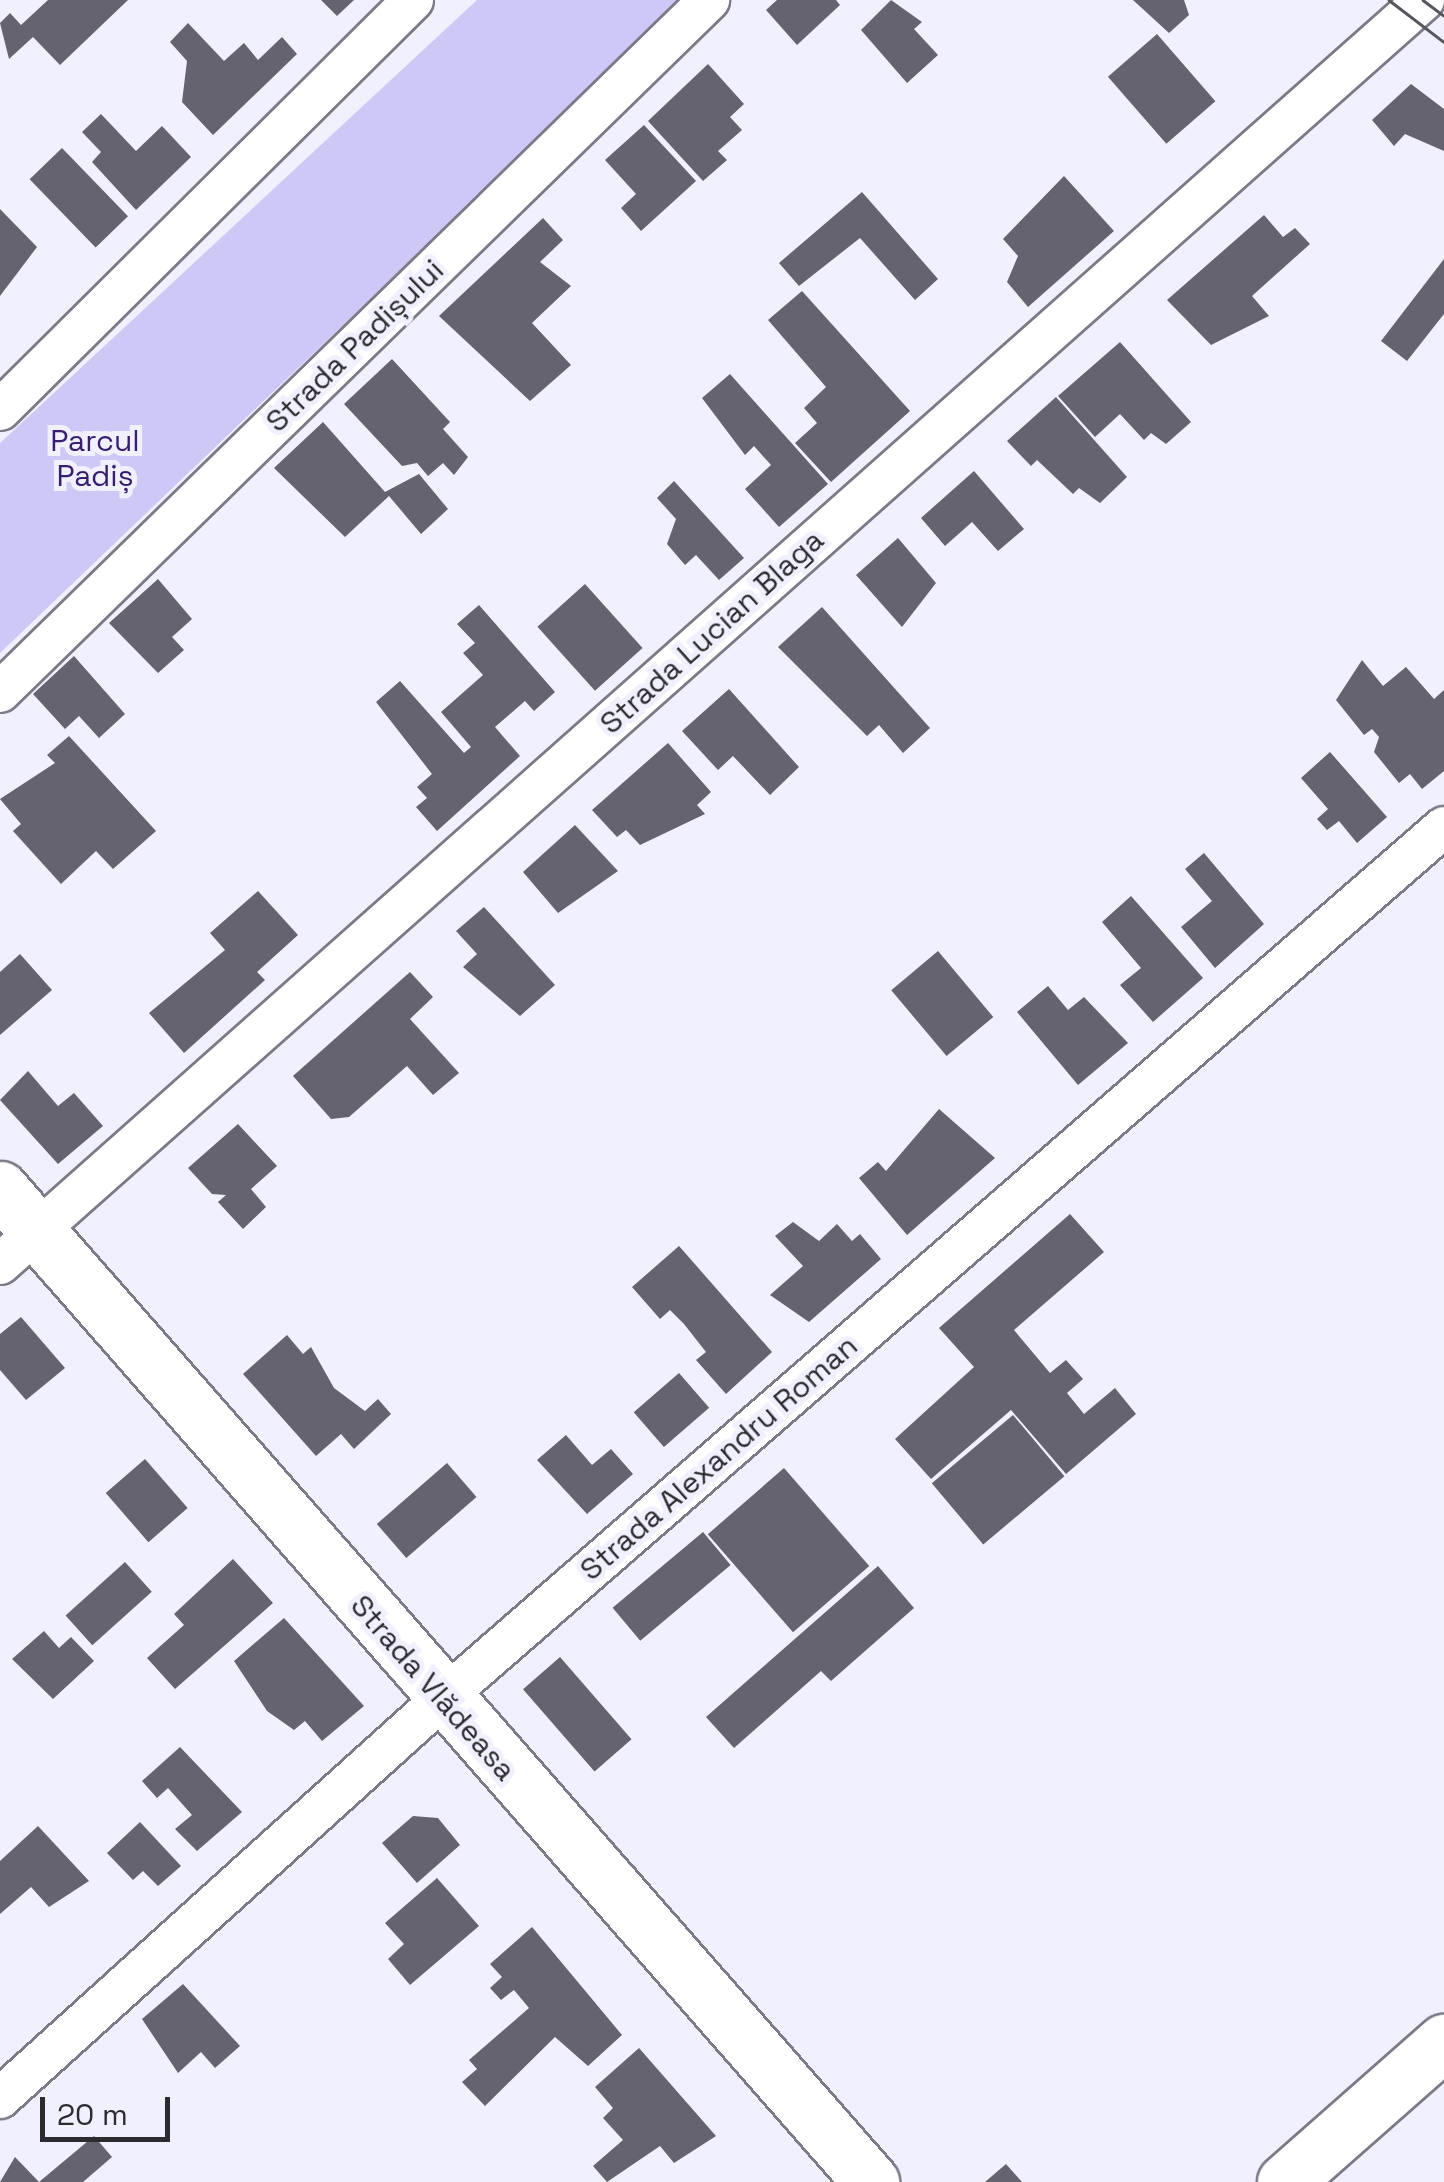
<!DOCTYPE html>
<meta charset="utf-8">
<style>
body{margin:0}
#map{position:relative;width:1444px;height:2182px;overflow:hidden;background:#f1f0fe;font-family:"Space Grotesk",sans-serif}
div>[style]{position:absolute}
.green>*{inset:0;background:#cec8f7}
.building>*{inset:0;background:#64636f;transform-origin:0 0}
.roads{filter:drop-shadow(2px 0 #7b7a87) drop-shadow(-2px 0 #7b7a87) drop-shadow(0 2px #7b7a87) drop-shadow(0 -2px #7b7a87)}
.street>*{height:40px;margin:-20px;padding:0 20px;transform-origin:20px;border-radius:20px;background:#fff}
.secondary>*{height:55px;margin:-27.5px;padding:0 27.5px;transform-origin:27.5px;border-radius:27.5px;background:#fff}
.tram>*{height:2.5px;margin:-1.25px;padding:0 1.25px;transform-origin:1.25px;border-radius:1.25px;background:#56565d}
span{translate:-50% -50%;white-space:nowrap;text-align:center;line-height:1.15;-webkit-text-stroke:10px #f1f0fe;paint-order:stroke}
.street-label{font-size:30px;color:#2b2b30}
.park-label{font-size:30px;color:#371e71}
.scale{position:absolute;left:40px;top:2097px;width:130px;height:45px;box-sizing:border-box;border:5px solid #2b2b30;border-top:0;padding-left:12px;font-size:30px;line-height:35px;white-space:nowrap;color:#2b2b30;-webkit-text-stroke:8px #f1f0fe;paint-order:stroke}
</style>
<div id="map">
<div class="green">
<div style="clip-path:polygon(477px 0,683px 0,0 653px,0 443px)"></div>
</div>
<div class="building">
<div style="clip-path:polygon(48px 0,128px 0,60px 65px,33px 37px,9px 59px,0 23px,10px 13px,21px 25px)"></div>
<div style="clip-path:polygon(321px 0,354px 0,337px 16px)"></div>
<div style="clip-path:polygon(777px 0,836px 0,840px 5px,797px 45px,766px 10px)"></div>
<div style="clip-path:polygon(891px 0,922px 22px,914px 29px,938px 55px,907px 83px,861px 30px)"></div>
<div style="clip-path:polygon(1133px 0,1184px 0,1189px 15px,1169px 33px)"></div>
<div style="clip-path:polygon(188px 23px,224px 61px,244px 43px,258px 60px,282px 37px,297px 54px,213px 135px,182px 102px,187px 61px,170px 42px)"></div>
<div style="left:1157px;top:34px;width:89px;height:65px;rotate:49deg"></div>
<div style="clip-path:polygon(708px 64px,744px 104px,730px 117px,742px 130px,718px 151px,727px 160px,703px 181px,648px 121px)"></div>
<div style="clip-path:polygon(1411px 84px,1444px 109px,1444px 151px,1405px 134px,1394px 146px,1372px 120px)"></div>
<div style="clip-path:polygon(101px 114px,136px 151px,162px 126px,191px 157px,136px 210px,92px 162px,101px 152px,82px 132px)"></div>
<div style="clip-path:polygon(644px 125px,696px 181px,641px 231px,621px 208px,636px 194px,605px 160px)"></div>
<div style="left:62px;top:148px;width:95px;height:45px;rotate:46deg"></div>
<div style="clip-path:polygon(1064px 176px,1114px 231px,1028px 307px,1007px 282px,1018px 256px,1003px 239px)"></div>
<div style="clip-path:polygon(862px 192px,938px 279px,915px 300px,860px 238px,799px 286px,779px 263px)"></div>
<div style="clip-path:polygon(0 209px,37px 247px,0 296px)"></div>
<div style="clip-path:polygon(1264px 215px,1283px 237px,1295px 228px,1310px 244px,1252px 296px,1269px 316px,1211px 345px,1167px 300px)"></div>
<div style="clip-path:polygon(543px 218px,563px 240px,540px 262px,571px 286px,532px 323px,571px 365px,530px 401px,439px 316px)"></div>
<div style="clip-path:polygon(1444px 259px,1444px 314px,1407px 361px,1381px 341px)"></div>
<div style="clip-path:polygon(802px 291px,910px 411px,831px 482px,795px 443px,817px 423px,804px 408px,826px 387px,768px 320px)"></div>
<div style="clip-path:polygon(1120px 342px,1191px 422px,1166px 444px,1151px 433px,1144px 440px,1120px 414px,1095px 437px,1058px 396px)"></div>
<div style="clip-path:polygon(392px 359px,450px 422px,443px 429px,468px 457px,454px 475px,443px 463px,428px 476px,417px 463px,402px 466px,344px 404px)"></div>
<div style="clip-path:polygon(730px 374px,828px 484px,779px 527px,745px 489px,771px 465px,754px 446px,745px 455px,702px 398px)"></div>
<div style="clip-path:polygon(1056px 397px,1127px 477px,1100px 503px,1079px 488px,1073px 494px,1037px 460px,1031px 466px,1007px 441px)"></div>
<div style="clip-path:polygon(323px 422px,385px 492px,419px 474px,448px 509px,421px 534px,389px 496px,345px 537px,274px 468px)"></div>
<div style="clip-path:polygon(974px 471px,1024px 529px,998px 551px,972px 522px,945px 546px,921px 518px)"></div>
<div style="clip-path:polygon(674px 481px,744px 558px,719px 580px,696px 555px,685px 565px,667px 544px,676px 519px,657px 498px)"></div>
<div style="clip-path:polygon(898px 538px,936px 583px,902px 627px,856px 575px)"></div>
<div style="clip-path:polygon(158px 579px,192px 619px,172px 637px,184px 650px,158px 673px,109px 623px)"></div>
<div style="left:585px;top:584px;width:86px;height:64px;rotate:48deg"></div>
<div style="clip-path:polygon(479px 605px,555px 692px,534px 711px,525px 701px,495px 727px,520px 756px,437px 831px,416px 807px,427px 798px,417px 787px,432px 774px,376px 702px,400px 681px,464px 753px,471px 747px,441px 712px,483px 675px,463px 653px,475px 643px,457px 624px)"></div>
<div style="clip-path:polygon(822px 607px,930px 728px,903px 753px,879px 725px,867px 736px,778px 647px)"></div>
<div style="clip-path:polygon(74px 656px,125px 714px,99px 738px,79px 716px,65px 729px,33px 694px)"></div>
<div style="clip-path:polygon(1362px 660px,1383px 686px,1406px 667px,1434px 699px,1444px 690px,1444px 771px,1422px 789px,1410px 774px,1399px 783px,1374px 752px,1379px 737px,1372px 729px,1364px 735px,1336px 700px)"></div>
<div style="clip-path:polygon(729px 689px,799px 767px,770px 795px,733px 756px,718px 770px,682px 731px)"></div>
<div style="clip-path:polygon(69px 736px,156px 831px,113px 869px,96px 851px,61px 884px,13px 831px,21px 824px,0 799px,55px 763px,47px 755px)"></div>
<div style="clip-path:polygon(668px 743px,711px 792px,697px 805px,705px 814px,640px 845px,626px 830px,617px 837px,592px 810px)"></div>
<div style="clip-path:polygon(1330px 752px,1387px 817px,1357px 843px,1339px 821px,1327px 830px,1317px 819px,1328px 809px,1301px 778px)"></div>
<div style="clip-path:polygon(575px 825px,618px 871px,558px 913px,523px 872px)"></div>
<div style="clip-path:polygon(1204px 853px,1264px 924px,1215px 968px,1181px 927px,1212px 901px,1185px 869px)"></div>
<div style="clip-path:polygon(258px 891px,298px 935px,257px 972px,265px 980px,184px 1053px,149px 1013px,225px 950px,210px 933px)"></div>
<div style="clip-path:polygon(1131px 896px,1203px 978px,1153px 1022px,1120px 985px,1141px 968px,1102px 922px)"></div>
<div style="clip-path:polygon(484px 907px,555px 985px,520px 1016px,463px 967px,477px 954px,456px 931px)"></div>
<div style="left:938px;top:951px;width:86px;height:61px;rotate:50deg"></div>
<div style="clip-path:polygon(20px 954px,52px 990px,0 1035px,0 972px)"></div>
<div style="clip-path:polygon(410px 972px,433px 997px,410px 1019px,459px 1073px,433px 1095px,407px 1066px,349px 1117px,331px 1119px,293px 1076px)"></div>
<div style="clip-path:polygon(1048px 986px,1068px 1010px,1084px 997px,1128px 1043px,1078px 1085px,1017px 1012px)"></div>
<div style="clip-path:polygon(28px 1071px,58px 1106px,74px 1093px,103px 1126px,58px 1164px,0 1100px)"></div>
<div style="clip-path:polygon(939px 1109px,995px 1158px,907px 1235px,859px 1178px,878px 1162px,886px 1171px)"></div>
<div style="clip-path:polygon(238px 1124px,277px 1166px,251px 1189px,266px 1207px,243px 1229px,218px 1202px,226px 1195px,212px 1194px,188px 1168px)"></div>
<div style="clip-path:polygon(1070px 1214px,1104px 1252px,1014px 1330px,1050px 1373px,1066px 1360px,1083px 1379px,1067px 1393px,1084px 1414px,1115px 1388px,1136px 1414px,1066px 1474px,1011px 1410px,931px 1479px,895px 1439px,974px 1367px,939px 1328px)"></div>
<div style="clip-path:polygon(793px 1222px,819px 1241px,837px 1224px,852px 1241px,860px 1234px,881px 1259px,809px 1322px,770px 1295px,803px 1266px,775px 1236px)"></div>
<div style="clip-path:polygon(679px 1246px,772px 1352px,726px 1394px,696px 1360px,706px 1352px,684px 1324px,670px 1310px,660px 1319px,632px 1287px)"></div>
<div style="clip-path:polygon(21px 1317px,65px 1368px,26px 1400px,0 1370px,0 1334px)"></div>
<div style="clip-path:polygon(287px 1335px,303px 1354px,311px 1347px,334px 1388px,365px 1411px,378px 1399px,391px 1414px,354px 1449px,341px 1434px,316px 1456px,243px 1374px)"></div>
<div style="left:679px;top:1373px;width:46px;height:60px;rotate:49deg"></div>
<div style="left:1013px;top:1415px;width:80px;height:106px;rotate:50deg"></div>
<div style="clip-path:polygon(566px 1435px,592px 1465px,611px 1449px,633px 1474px,587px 1514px,537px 1460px)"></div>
<div style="left:145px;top:1459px;width:65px;height:52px;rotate:49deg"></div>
<div style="left:447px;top:1463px;width:45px;height:93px;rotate:49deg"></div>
<div style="left:784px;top:1468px;width:130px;height:101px;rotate:49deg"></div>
<div style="left:703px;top:1532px;width:43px;height:118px;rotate:50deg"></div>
<div style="clip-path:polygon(233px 1559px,273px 1603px,175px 1689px,147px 1658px,184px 1625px,174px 1614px)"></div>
<div style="left:125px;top:1562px;width:40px;height:80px;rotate:48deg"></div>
<div style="clip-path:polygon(878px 1566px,914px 1608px,831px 1681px,821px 1671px,734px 1748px,706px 1717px)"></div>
<div style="clip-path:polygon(284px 1618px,364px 1706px,322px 1741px,305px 1721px,294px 1730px,267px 1711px,234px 1661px)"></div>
<div style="clip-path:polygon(44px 1631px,59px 1648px,71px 1637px,94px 1661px,53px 1699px,12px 1659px)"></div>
<div style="left:560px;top:1657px;width:109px;height:49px;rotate:49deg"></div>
<div style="clip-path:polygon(180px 1747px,242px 1812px,197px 1851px,175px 1829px,192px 1815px,168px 1788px,157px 1798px,142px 1781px)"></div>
<div style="clip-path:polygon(413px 1816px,438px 1818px,460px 1845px,417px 1883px,382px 1843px)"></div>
<div style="clip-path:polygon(140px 1822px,181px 1866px,158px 1886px,143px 1871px,133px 1880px,107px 1853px)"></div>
<div style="clip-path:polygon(38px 1826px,89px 1881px,49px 1907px,31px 1887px,0 1914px,0 1861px)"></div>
<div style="clip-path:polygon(437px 1878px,479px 1926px,410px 1985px,388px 1959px,404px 1944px,385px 1923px)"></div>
<div style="clip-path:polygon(532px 1927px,622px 2035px,588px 2066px,555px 2037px,485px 2106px,462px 2082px,477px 2069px,469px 2060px,529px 2008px,514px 1990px,501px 2000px,490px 1988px,502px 1977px,490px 1964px)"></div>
<div style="clip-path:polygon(183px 1984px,240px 2046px,215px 2068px,201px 2052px,178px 2073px,142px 2019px)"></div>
<div style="clip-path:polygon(639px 2048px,716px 2136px,674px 2163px,660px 2146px,607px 2182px,593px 2166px,623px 2140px,603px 2118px,613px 2108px,595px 2087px)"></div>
<div style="clip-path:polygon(94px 2136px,112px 2157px,83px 2182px,39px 2182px)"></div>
<div style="clip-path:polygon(15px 2157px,39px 2182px,0 2182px)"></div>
<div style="clip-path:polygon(1006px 2164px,1022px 2182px,985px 2182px)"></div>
</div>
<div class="roads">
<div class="street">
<div style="left:0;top:410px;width:582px;rotate:-44.79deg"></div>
<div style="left:0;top:692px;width:991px;rotate:-44.3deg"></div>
<div style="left:0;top:1264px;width:1904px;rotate:-41.59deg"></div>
<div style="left:0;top:2098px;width:595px;rotate:-42.07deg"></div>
<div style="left:442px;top:1699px;width:1328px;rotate:-41.03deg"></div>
</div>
<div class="secondary">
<div style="left:0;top:1189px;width:1321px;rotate:48.74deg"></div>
<div style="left:1285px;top:2182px;width:212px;rotate:-41.4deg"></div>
</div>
</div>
<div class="tram">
<div style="left:1389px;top:0;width:69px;rotate:37.4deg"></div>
<div style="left:1423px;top:0;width:26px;rotate:37deg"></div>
</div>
<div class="street-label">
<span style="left:355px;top:346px;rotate:-44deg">Strada Padișului</span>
<span style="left:712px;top:632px;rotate:-42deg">Strada Lucian Blaga</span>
<span style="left:719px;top:1458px;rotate:-41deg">Strada Alexandru Roman</span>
<span style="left:433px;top:1688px;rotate:49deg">Strada Vlădeasa</span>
</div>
<div class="park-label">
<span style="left:95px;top:458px">Parcul<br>Padiș</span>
</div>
<div class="scale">20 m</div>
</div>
